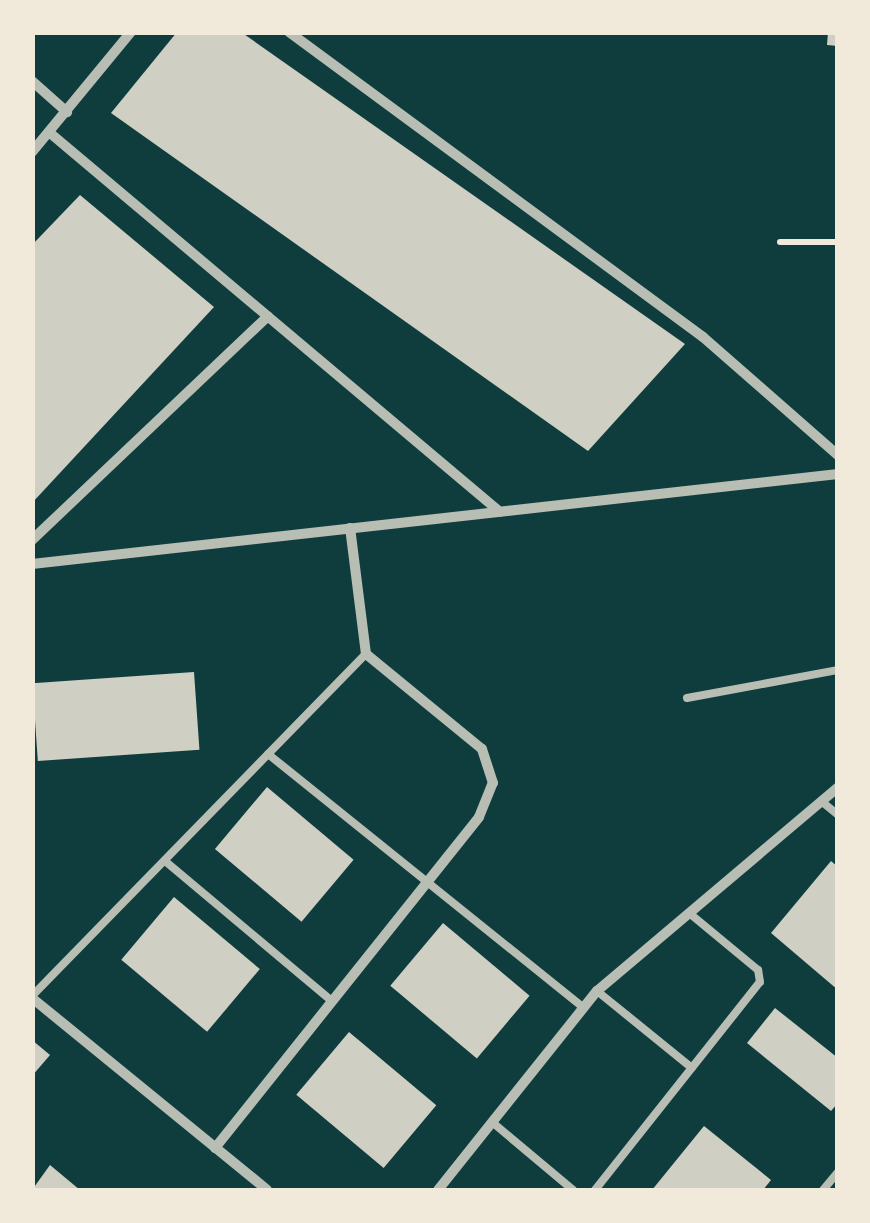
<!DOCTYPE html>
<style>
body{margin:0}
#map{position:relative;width:870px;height:1223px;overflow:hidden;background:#0f3d3e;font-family:Overpass,sans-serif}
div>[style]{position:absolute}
.building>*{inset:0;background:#cfcfc3;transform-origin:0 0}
.path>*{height:6px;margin:-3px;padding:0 3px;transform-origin:3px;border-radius:3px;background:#f1e9da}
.service>*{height:8px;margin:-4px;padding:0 4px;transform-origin:4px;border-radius:4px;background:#b8beb3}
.minor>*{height:10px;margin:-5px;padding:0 5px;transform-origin:5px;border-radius:5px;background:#b8beb3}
span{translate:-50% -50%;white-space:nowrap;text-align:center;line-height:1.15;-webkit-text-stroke:8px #f1e9da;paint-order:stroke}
.frame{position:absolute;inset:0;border:35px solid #f1e9da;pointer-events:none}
</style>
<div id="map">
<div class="building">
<div style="clip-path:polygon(177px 32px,241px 32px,685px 344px,588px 451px,111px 113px)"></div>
<div style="clip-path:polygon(828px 32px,838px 32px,838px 46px,827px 45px)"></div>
<div style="clip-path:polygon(80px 195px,214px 307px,32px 503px,32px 245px)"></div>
<div style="left:194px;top:672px;width:78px;height:162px;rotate:86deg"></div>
<div style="left:267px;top:787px;width:113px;height:81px;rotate:40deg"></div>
<div style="clip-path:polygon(831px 861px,838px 867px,838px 990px,771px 933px)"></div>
<div style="left:174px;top:897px;width:112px;height:82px;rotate:40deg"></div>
<div style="left:443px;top:923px;width:113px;height:82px;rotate:40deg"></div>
<div style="clip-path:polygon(775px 1008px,838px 1058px,838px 1103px,831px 1111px,747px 1043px)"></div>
<div style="left:349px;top:1032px;width:114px;height:82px;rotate:40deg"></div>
<div style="clip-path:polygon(32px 1040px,50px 1055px,32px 1076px)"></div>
<div style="clip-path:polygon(704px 1126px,771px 1180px,763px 1190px,652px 1190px)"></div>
<div style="clip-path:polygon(50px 1165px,80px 1190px,32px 1190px)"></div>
</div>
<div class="path">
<div style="left:780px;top:242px;width:58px"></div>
</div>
<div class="service">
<div style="left:687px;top:698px;width:154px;rotate:-10.5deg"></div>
<div style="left:268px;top:754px;width:404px;rotate:38.8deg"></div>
<div style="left:821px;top:801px;width:22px;rotate:39deg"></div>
<div style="left:165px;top:861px;width:218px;rotate:40deg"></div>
<div style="left:597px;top:991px;width:122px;rotate:39deg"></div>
<div style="left:32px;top:996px;width:478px;rotate:-45.7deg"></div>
<div style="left:492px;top:1122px;width:106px;rotate:40deg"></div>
<div style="left:595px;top:1190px;width:265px;rotate:-51.6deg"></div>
<div style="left:760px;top:982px;width:12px;rotate:-99deg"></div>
<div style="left:758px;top:970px;width:89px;rotate:-140.4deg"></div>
<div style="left:823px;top:1190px;width:23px;rotate:-50deg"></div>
</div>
<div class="minor">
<div style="left:289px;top:32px;width:514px;rotate:36.38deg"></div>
<div style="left:703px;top:337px;width:179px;rotate:41.2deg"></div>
<div style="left:32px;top:81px;width:47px;rotate:41.5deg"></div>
<div style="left:50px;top:133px;width:588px;rotate:40.1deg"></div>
<div style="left:32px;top:152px;width:156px;rotate:-50.5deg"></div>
<div style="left:32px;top:540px;width:325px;rotate:-43.5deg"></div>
<div style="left:32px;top:564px;width:811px;rotate:-6.37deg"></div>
<div style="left:32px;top:998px;width:303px;rotate:39.2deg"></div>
<div style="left:215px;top:1148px;width:423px;rotate:-51.4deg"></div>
<div style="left:479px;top:817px;width:37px;rotate:-68deg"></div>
<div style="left:493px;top:783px;width:36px;rotate:-108deg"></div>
<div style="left:482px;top:749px;width:150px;rotate:-140.7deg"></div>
<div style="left:366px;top:654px;width:127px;rotate:-97.2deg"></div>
<div style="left:438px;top:1190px;width:255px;rotate:-51.4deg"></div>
<div style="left:597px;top:991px;width:316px;rotate:-40.2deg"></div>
</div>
<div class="frame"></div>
</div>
